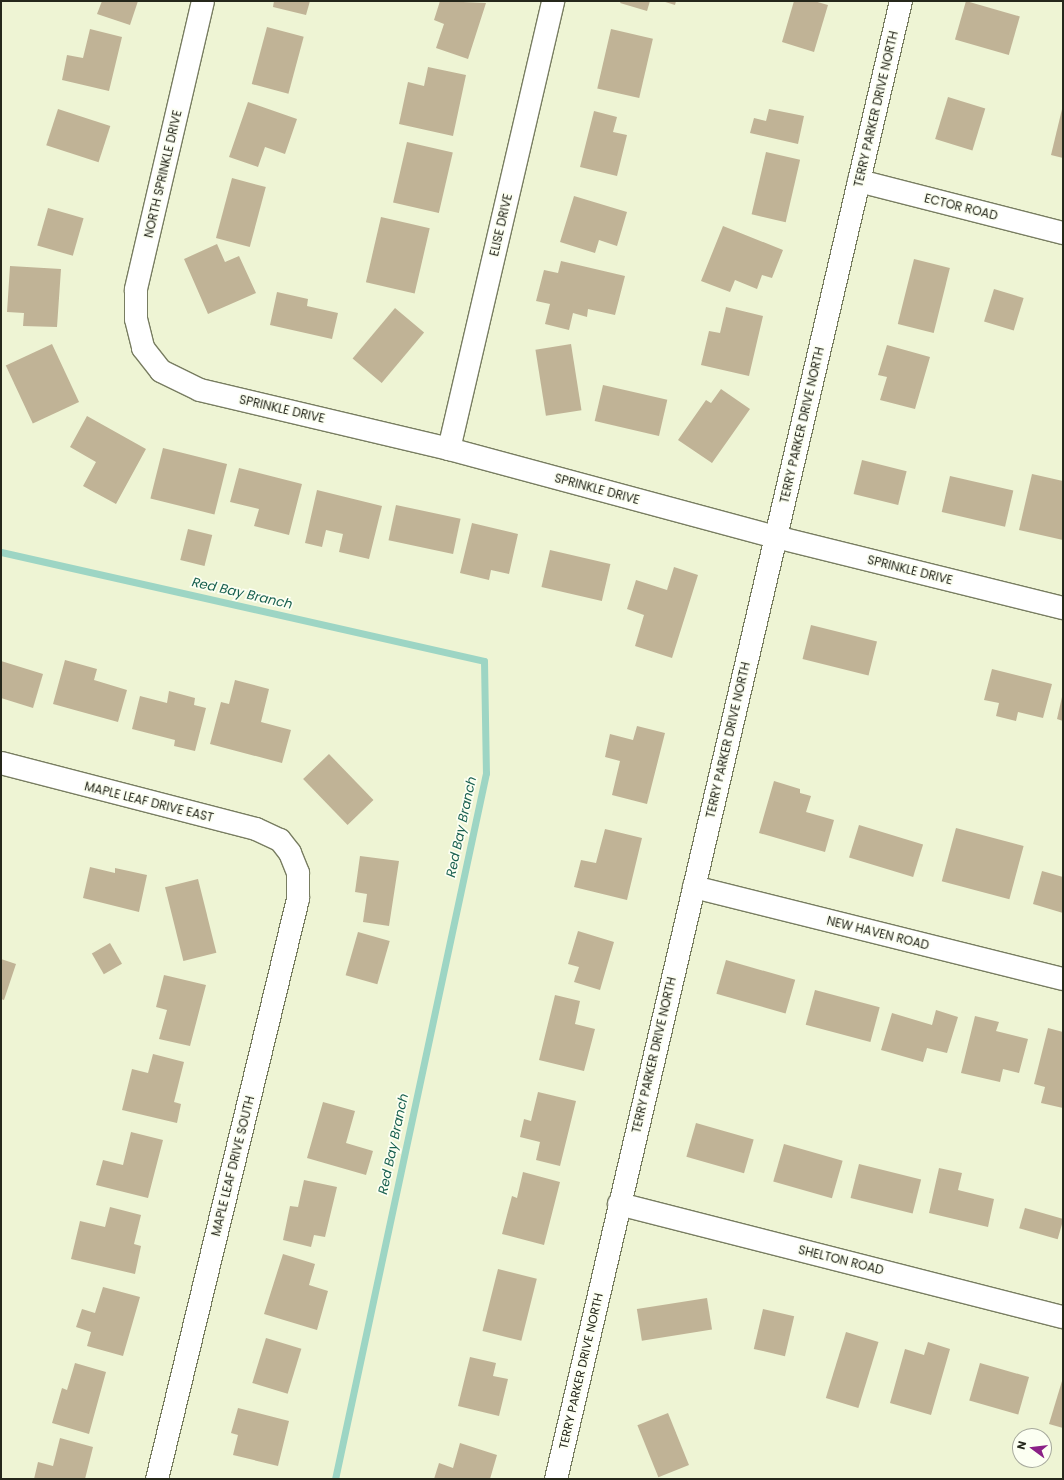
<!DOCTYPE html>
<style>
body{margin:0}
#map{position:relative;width:1064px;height:1480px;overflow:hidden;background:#eef4d4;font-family:Poppins,sans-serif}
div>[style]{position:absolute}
.stream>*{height:7px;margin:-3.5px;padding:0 3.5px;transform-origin:3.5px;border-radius:3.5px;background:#9dd5c4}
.building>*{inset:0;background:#c0b396;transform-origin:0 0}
.roads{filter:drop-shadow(1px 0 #787d61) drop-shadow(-1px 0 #787d61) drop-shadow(0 1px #787d61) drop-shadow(0 -1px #787d61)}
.minor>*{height:22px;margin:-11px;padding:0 11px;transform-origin:11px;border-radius:11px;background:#fff}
span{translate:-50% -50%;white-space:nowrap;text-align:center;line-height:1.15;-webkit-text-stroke:3.5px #fcfff2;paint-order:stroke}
.street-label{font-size:12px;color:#25271b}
.water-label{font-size:13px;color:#1a6151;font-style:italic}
.frame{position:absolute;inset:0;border:2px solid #25271b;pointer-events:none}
.north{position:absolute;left:1012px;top:1428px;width:40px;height:40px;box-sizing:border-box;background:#fcfff2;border:1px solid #a6a99c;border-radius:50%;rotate:285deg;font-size:11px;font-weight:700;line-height:16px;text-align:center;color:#25271b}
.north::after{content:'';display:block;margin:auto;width:14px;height:18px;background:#8b2186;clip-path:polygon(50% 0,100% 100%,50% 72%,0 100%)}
</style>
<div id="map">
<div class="stream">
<div style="left:1px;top:552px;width:495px;rotate:12.7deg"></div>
<div style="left:484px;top:661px;width:112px;rotate:89deg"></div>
<div style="left:486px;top:773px;width:722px;rotate:102.07deg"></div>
</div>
<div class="building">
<div style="clip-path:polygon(102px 1px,138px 1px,130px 25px,97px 14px)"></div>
<div style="clip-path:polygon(274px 1px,310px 1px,306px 15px,273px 7px)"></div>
<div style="clip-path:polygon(440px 1px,486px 3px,468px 59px,436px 48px,444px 24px,434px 20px)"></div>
<div style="clip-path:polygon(621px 1px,650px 1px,647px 11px,620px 3px)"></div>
<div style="clip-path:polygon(662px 1px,676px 1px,675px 5px)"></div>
<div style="clip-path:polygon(794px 1px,814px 1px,828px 5px,814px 52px,782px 42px)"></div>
<div style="left:966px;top:1px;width:56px;height:40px;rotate:16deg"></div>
<div style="left:267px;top:27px;width:38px;height:59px;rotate:15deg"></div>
<div style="clip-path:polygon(90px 29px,122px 37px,109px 91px,62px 80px,67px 55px,83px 58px)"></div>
<div style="left:611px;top:29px;width:43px;height:61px;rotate:13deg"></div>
<div style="clip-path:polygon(428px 67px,466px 75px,453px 136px,399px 124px,408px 82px,424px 86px)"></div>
<div style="left:948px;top:97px;width:39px;height:44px;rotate:17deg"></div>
<div style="clip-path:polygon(248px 102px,297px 119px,285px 154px,265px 147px,258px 167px,229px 157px)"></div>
<div style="clip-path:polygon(1063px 105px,1063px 158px,1051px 155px)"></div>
<div style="left:58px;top:109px;width:55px;height:38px;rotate:18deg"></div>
<div style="clip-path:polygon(769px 109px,804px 116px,798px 144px,750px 133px,754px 118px,766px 121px)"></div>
<div style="clip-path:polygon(594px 111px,617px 117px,613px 132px,627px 135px,617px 176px,580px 167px)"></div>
<div style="left:407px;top:142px;width:47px;height:62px;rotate:13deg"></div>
<div style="left:766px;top:152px;width:35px;height:64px;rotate:13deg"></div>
<div style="left:232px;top:178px;width:35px;height:62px;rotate:15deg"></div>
<div style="clip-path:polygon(574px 196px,627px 212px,617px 246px,599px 240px,595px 253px,560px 242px)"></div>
<div style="left:48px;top:208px;width:37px;height:39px;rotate:16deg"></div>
<div style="left:381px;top:217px;width:50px;height:67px;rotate:13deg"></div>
<div style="clip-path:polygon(723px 226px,783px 250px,772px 278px,762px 275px,757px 289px,735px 280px,730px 292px,701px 281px)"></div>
<div style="clip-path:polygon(217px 244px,225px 262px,239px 256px,256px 293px,208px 314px,184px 259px)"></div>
<div style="left:914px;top:259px;width:37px;height:67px;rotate:14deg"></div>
<div style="clip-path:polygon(561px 261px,625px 276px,615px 315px,588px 309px,587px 317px,573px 313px,569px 330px,545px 324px,550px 304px,536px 301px,544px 270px,558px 273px)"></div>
<div style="clip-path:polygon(10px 266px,61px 269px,57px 327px,23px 326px,24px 313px,7px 312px)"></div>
<div style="left:994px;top:289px;width:31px;height:34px;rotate:17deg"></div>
<div style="clip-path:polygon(277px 292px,308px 299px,307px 306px,338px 313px,332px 339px,270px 325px)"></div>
<div style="clip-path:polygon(726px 307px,763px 316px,749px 376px,701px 365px,709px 331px,720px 333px)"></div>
<div style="left:395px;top:308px;width:38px;height:66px;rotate:40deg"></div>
<div style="left:52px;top:344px;width:64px;height:51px;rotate:65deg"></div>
<div style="left:571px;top:344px;width:67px;height:36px;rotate:81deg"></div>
<div style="clip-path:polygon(887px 345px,930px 357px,915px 409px,880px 400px,887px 377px,878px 375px)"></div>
<div style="left:603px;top:385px;width:66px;height:37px;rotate:13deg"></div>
<div style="clip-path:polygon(721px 389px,750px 409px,712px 463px,678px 440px,706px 400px,711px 403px)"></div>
<div style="clip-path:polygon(87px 416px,146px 449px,116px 504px,83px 486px,96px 462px,70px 447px)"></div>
<div style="left:163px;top:448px;width:66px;height:52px;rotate:14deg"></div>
<div style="left:862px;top:460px;width:46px;height:35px;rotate:14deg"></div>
<div style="clip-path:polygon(239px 468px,302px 484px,289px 535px,254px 526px,259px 509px,230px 502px)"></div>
<div style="clip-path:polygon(1032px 474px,1063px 481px,1063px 540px,1019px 530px)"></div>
<div style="left:950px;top:476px;width:65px;height:37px;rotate:13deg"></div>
<div style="clip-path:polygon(317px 490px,382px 506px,369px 559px,339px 552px,343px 534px,326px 530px,322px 547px,305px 543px)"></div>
<div style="left:396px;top:505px;width:66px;height:36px;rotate:12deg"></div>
<div style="clip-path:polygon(472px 523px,518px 534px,509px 574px,491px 570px,489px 580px,460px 573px)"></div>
<div style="left:188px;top:529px;width:25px;height:32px;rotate:14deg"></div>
<div style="left:550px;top:550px;width:62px;height:38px;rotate:13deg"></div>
<div style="clip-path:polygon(674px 567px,698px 575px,672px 658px,635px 646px,644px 615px,627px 609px,636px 580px,667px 590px)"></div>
<div style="left:811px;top:625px;width:68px;height:35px;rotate:14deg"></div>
<div style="clip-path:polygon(65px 660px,97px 669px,94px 680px,127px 690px,118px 722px,53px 704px)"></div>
<div style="clip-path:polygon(1px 661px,43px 674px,33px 708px,1px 698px)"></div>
<div style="clip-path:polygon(992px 669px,1052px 684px,1043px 718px,1018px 712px,1016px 721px,996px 716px,999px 703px,984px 700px)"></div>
<div style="clip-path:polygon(235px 680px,269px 689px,261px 722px,291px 730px,282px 763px,210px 744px,221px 702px,229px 704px)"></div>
<div style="clip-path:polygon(169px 691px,195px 698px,194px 705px,206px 708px,195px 751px,174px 746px,175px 740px,132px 729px,140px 696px,167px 703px)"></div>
<div style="clip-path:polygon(1062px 697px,1063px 697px,1063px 721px,1057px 719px)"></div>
<div style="clip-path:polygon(637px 726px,665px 733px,647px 804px,612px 795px,620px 761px,605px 757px,610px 734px,633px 740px)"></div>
<div style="left:329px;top:754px;width:64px;height:36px;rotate:46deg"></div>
<div style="clip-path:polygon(774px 781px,800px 789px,800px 793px,811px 796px,806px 812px,834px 820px,825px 852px,759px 833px)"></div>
<div style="left:859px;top:825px;width:67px;height:34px;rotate:17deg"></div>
<div style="left:956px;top:828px;width:70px;height:55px;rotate:15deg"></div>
<div style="clip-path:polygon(605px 829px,642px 838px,627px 900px,574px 887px,581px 860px,596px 863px)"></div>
<div style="clip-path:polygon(360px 856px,399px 861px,389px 926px,363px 922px,367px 894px,355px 892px)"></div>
<div style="clip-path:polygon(90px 867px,115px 873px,115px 868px,147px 875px,139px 912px,83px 898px)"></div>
<div style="clip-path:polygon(1042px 871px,1063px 877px,1063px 913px,1033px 904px)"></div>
<div style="left:198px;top:879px;width:76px;height:34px;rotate:76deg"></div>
<div style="clip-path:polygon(578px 931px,614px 942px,600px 990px,574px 982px,579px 967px,568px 964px)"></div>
<div style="left:358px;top:932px;width:33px;height:45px;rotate:16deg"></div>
<div style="left:110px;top:943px;width:24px;height:21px;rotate:60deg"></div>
<div style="clip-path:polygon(1px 959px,16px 964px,4px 1000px,1px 999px)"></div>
<div style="left:726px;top:960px;width:72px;height:35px;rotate:16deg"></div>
<div style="clip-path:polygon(164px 975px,206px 985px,190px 1046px,159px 1039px,167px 1010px,156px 1007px)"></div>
<div style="left:815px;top:990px;width:67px;height:36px;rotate:15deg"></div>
<div style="clip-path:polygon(555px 995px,580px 1001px,575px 1024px,595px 1029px,584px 1071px,539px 1060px)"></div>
<div style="clip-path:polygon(936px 1010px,958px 1017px,947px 1053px,927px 1048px,923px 1062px,881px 1050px,892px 1013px,932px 1025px)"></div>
<div style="clip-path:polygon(975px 1016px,999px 1022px,996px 1031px,1028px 1039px,1019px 1073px,1003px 1069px,1000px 1082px,961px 1073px)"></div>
<div style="clip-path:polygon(1048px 1028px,1063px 1032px,1063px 1108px,1041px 1103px,1045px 1087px,1034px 1084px)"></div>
<div style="clip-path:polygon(153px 1054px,184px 1062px,174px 1102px,181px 1104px,177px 1123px,122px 1110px,132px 1069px,148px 1073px)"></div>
<div style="clip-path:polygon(538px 1092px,576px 1101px,560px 1166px,536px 1160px,540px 1142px,520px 1137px,524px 1119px,531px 1121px)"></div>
<div style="clip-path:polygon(323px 1102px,355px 1111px,346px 1143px,373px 1151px,366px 1175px,307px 1158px)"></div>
<div style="left:696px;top:1123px;width:60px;height:35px;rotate:16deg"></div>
<div style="clip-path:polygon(131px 1132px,163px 1140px,148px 1198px,96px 1185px,103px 1160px,123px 1165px)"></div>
<div style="left:784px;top:1144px;width:61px;height:39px;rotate:16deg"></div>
<div style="left:859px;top:1164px;width:64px;height:35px;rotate:14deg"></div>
<div style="clip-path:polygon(939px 1168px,962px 1173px,958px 1190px,994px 1199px,988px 1227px,929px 1213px)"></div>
<div style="clip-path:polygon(523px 1172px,560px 1182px,544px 1245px,502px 1234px,512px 1196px,517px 1198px)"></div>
<div style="clip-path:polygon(304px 1180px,337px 1187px,325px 1237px,314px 1235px,311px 1247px,283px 1240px,290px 1206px,298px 1207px)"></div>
<div style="clip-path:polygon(110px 1207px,141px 1215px,134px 1244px,141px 1246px,135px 1274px,71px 1259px,80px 1221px,105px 1227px)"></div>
<div style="left:1025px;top:1208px;width:40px;height:21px;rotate:16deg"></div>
<div style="clip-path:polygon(283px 1254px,315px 1264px,309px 1285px,328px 1291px,317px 1330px,264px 1314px)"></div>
<div style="left:498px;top:1269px;width:40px;height:64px;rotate:14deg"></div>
<div style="clip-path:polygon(103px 1287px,140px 1297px,123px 1356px,87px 1346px,91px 1332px,76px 1327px,82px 1309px,95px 1313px)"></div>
<div style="left:707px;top:1298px;width:32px;height:71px;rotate:81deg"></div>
<div style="left:763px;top:1309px;width:32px;height:41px;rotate:13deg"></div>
<div style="left:846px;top:1332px;width:34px;height:69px;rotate:17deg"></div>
<div style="left:266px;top:1338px;width:37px;height:47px;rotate:17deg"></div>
<div style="clip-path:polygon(928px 1342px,950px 1349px,931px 1415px,890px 1403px,905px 1349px,924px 1355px)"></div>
<div style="clip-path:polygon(470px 1357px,496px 1363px,493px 1376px,508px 1379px,499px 1416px,458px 1406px)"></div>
<div style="clip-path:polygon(75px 1363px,106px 1372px,89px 1434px,52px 1423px,62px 1388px,67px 1390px)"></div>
<div style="left:980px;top:1363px;width:51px;height:39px;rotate:16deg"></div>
<div style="clip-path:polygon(1062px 1381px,1063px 1381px,1063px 1428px,1049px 1424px)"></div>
<div style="clip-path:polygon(238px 1408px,289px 1421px,278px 1466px,233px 1455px,238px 1435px,231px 1433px)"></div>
<div style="left:668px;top:1413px;width:56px;height:33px;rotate:68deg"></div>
<div style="clip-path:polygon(60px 1438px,93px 1447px,85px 1479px,34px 1479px,38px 1462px,53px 1466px)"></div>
<div style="clip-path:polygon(460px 1443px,497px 1455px,490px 1479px,434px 1479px,439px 1463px,453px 1468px)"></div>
</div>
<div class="roads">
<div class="minor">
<div style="left:203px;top:1px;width:297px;rotate:103.1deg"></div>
<div style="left:136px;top:290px;width:29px;rotate:90deg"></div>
<div style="left:136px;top:319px;width:30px;rotate:76deg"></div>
<div style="left:143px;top:348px;width:29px;rotate:52deg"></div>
<div style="left:161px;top:371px;width:43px;rotate:26deg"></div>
<div style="left:200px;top:390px;width:256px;rotate:13.3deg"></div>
<div style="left:449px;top:449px;width:339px;rotate:15.1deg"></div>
<div style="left:776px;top:537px;width:296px;rotate:13.9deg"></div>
<div style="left:859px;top:181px;width:211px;rotate:14.3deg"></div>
<div style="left:449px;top:449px;width:460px;rotate:-76.9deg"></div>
<div style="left:1px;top:763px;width:263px;rotate:14.5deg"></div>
<div style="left:256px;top:829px;width:26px;rotate:25deg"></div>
<div style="left:280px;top:840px;width:16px;rotate:52deg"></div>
<div style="left:290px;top:853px;width:22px;rotate:68deg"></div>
<div style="left:298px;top:873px;width:26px;rotate:90deg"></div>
<div style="left:298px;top:899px;width:597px;rotate:103.66deg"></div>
<div style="left:694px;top:887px;width:380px;rotate:14deg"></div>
<div style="left:619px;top:1204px;width:458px;rotate:14.3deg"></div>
<div style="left:556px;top:1479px;width:1518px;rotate:-76.86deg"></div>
</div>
</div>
<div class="street-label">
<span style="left:876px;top:109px;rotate:-77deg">TERRY PARKER DRIVE NORTH</span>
<span style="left:163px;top:174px;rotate:-77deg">NORTH SPRINKLE DRIVE</span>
<span style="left:961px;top:207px;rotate:14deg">ECTOR ROAD</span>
<span style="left:501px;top:225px;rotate:-77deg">ELISE DRIVE</span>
<span style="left:282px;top:409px;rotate:13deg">SPRINKLE DRIVE</span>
<span style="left:802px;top:425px;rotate:-77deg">TERRY PARKER DRIVE NORTH</span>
<span style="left:597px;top:489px;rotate:15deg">SPRINKLE DRIVE</span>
<span style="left:910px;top:570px;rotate:14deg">SPRINKLE DRIVE</span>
<span style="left:728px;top:740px;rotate:-77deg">TERRY PARKER DRIVE NORTH</span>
<span style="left:149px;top:802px;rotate:14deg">MAPLE LEAF DRIVE EAST</span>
<span style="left:878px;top:933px;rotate:14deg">NEW HAVEN ROAD</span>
<span style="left:654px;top:1055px;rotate:-77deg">TERRY PARKER DRIVE NORTH</span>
<span style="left:233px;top:1166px;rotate:-76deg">MAPLE LEAF DRIVE SOUTH</span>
<span style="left:841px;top:1260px;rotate:14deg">SHELTON ROAD</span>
<span style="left:581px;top:1371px;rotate:-77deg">TERRY PARKER DRIVE NORTH</span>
</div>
<div class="water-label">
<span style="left:242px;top:594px;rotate:13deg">Red Bay Branch</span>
<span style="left:462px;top:827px;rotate:-78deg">Red Bay Branch</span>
<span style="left:394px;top:1144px;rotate:-78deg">Red Bay Branch</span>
</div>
<div class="frame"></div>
<div class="north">N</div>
</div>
